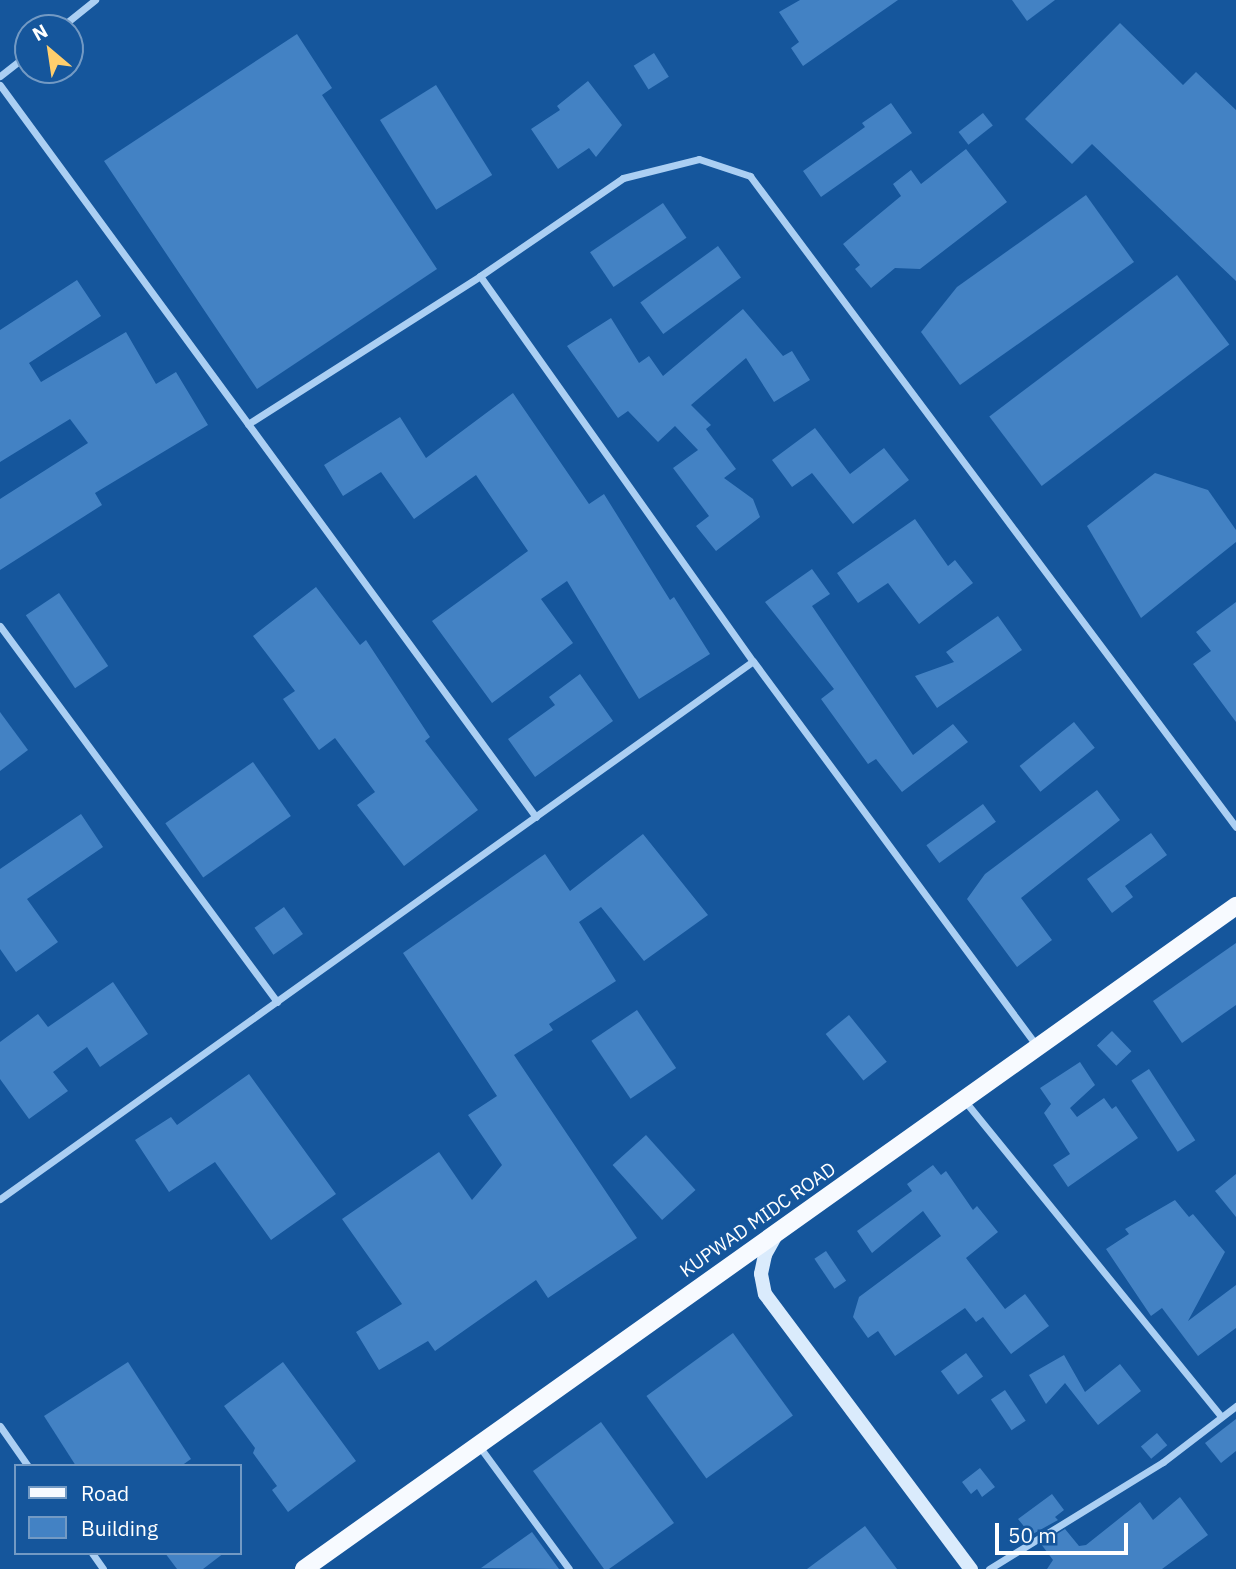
<!DOCTYPE html>
<style>
body{margin:0}
#map{position:relative;width:1236px;height:1569px;overflow:hidden;background:#15569c;font-family:"IBM Plex Sans",sans-serif}
div>[style]{position:absolute}
.building>*{inset:0;background:#4382c4;transform-origin:0 0}
.minor>*{height:7px;margin:-3.5px;padding:0 3.5px;transform-origin:3.5px;border-radius:3.5px;background:#abcff3}
.secondary>*{height:14px;margin:-7px;padding:0 7px;transform-origin:7px;border-radius:7px;background:#daebfc}
.primary>*{height:18px;margin:-9px;padding:0 9px;transform-origin:9px;border-radius:9px;background:#f7faff}
span{translate:-50% -50%;white-space:nowrap;text-align:center;line-height:1.15;-webkit-text-stroke:5px #15569c;paint-order:stroke}
.street-label{font-size:19px;color:#fff}
.legend{position:absolute;left:14px;top:1464px;width:228px;height:91px;box-sizing:border-box;background:#15569c;border:2px solid #739ac4;margin:0;padding:9px 12px;list-style:none;font-size:21px;color:#fff}
.legend li{display:flex;align-items:center;gap:14px;height:35px}
.legend b{width:35px;border:2px solid #739ac4}
.north{position:absolute;left:14px;top:14px;width:70px;height:70px;box-sizing:border-box;background:#15569c;border:2px solid #739ac4;border-radius:50%;rotate:331deg;font-size:19px;font-weight:700;line-height:28px;text-align:center;color:#fff}
.north::after{content:'';display:block;margin:auto;width:24px;height:32px;background:#ffce6d;clip-path:polygon(50% 0,100% 100%,50% 72%,0 100%)}
.scale{position:absolute;left:995px;top:1523px;width:133px;height:32px;box-sizing:border-box;border:4px solid #fff;border-top:0;padding-left:9px;font-size:21px;line-height:24px;white-space:nowrap;color:#fff;-webkit-text-stroke:5px #15569c;paint-order:stroke}
</style>
<div id="map">
<div class="building">
<div style="clip-path:polygon(800px 0,898px 0,803px 66px,791px 48px,799px 42px,779px 12px)"></div>
<div style="clip-path:polygon(1012px 0,1055px 0,1027px 21px)"></div>
<div style="clip-path:polygon(1120px 23px,1183px 85px,1196px 72px,1236px 110px,1236px 281px,1092px 144px,1072px 164px,1025px 119px)"></div>
<div style="clip-path:polygon(297px 34px,332px 88px,322px 95px,437px 269px,257px 389px,104px 161px)"></div>
<div style="left:654px;top:53px;width:28px;height:24px;rotate:58deg"></div>
<div style="clip-path:polygon(588px 81px,622px 125px,596px 157px,589px 148px,558px 169px,531px 129px,560px 110px,557px 106px)"></div>
<div style="left:436px;top:85px;width:106px;height:66px;rotate:58deg"></div>
<div style="clip-path:polygon(891px 103px,912px 133px,821px 197px,803px 171px,865px 127px,862px 123px)"></div>
<div style="left:983px;top:113px;width:16px;height:31px;rotate:52deg"></div>
<div style="clip-path:polygon(966px 149px,1007px 202px,920px 269px,895px 268px,871px 288px,855px 269px,860px 265px,843px 244px,901px 196px,893px 184px,911px 170px,921px 184px)"></div>
<div style="clip-path:polygon(1086px 195px,1134px 262px,960px 385px,921px 332px,957px 287px)"></div>
<div style="left:663px;top:203px;width:42px;height:88px;rotate:56deg"></div>
<div style="left:718px;top:246px;width:39px;height:96px;rotate:54deg"></div>
<div style="left:1177px;top:275px;width:87px;height:235px;rotate:53deg"></div>
<div style="clip-path:polygon(77px 280px,101px 316px,29px 363px,41px 382px,126px 332px,156px 384px,176px 372px,208px 425px,95px 493px,102px 505px,0 570px,0 499px,88px 443px,70px 419px,0 462px,0 330px)"></div>
<div style="clip-path:polygon(743px 309px,783px 356px,792px 351px,810px 380px,774px 402px,746px 358px,691px 405px,711px 425px,706px 429px,736px 469px,724px 478px,753px 499px,760px 517px,716px 551px,696px 526px,709px 516px,673px 468px,698px 450px,675px 426px,658px 442px,628px 411px,618px 418px,567px 346px,611px 318px,639px 363px,649px 356px,663px 376px)"></div>
<div style="clip-path:polygon(513px 393px,589px 504px,604px 494px,670px 600px,674px 597px,710px 654px,639px 699px,567px 581px,541px 599px,573px 643px,492px 703px,432px 621px,528px 551px,476px 475px,414px 519px,381px 472px,343px 496px,324px 465px,400px 417px,426px 458px)"></div>
<div style="clip-path:polygon(815px 428px,850px 474px,884px 448px,909px 480px,853px 524px,812px 473px,792px 487px,772px 460px)"></div>
<div style="clip-path:polygon(1155px 473px,1208px 490px,1236px 530px,1236px 542px,1141px 618px,1087px 526px)"></div>
<div style="clip-path:polygon(915px 519px,948px 566px,955px 560px,973px 583px,919px 624px,888px 583px,858px 603px,837px 573px)"></div>
<div style="clip-path:polygon(812px 569px,830px 594px,812px 606px,913px 755px,953px 724px,968px 742px,902px 792px,876px 759px,868px 764px,821px 699px,834px 689px,765px 602px)"></div>
<div style="clip-path:polygon(316px 587px,360px 645px,366px 640px,430px 737px,425px 741px,478px 810px,404px 866px,357px 805px,375px 792px,335px 738px,319px 750px,283px 699px,295px 691px,253px 636px)"></div>
<div style="left:59px;top:593px;width:88px;height:40px;rotate:56deg"></div>
<div style="clip-path:polygon(1236px 602px,1236px 722px,1193px 664px,1211px 651px,1196px 632px)"></div>
<div style="clip-path:polygon(998px 616px,1022px 650px,937px 708px,915px 676px,954px 662px,946px 652px)"></div>
<div style="clip-path:polygon(580px 674px,613px 721px,535px 777px,508px 739px,555px 705px,549px 697px)"></div>
<div style="clip-path:polygon(0 712px,28px 750px,0 771px)"></div>
<div style="left:1074px;top:722px;width:33px;height:70px;rotate:51deg"></div>
<div style="left:253px;top:762px;width:66px;height:107px;rotate:55deg"></div>
<div style="clip-path:polygon(1097px 790px,1120px 820px,1021px 898px,1052px 940px,1017px 967px,967px 899px,985px 874px)"></div>
<div style="left:983px;top:804px;width:22px;height:70px;rotate:54deg"></div>
<div style="clip-path:polygon(81px 814px,103px 847px,27px 899px,58px 942px,16px 972px,0 949px,0 869px)"></div>
<div style="clip-path:polygon(1151px 833px,1167px 855px,1125px 886px,1133px 897px,1112px 913px,1087px 879px)"></div>
<div style="clip-path:polygon(643px 834px,708px 915px,644px 961px,601px 907px,579px 922px,616px 981px,549px 1024px,553px 1030px,514px 1055px,637px 1238px,548px 1298px,536px 1280px,435px 1351px,428px 1341px,379px 1370px,356px 1332px,402px 1304px,342px 1219px,439px 1152px,472px 1200px,502px 1165px,468px 1115px,497px 1096px,403px 953px,545px 854px,570px 891px)"></div>
<div style="left:284px;top:907px;width:33px;height:36px;rotate:55deg"></div>
<div style="clip-path:polygon(1236px 943px,1236px 1005px,1182px 1043px,1153px 1001px)"></div>
<div style="clip-path:polygon(113px 982px,148px 1034px,100px 1067px,87px 1047px,53px 1072px,68px 1091px,29px 1119px,0 1079px,0 1042px,38px 1014px,48px 1027px)"></div>
<div style="left:637px;top:1010px;width:70px;height:55px;rotate:56deg"></div>
<div style="left:849px;top:1015px;width:60px;height:30px;rotate:51deg"></div>
<div style="left:1112px;top:1031px;width:28px;height:21px;rotate:46deg"></div>
<div style="clip-path:polygon(1080px 1062px,1095px 1085px,1070px 1108px,1077px 1117px,1104px 1098px,1112px 1109px,1116px 1106px,1138px 1138px,1068px 1187px,1053px 1165px,1070px 1154px,1044px 1113px,1051px 1104px,1040px 1088px)"></div>
<div style="left:1149px;top:1069px;width:85px;height:21px;rotate:57deg"></div>
<div style="clip-path:polygon(249px 1074px,336px 1194px,271px 1240px,215px 1162px,169px 1192px,135px 1140px,171px 1117px,177px 1125px)"></div>
<div style="left:646px;top:1135px;width:74px;height:45px;rotate:48deg"></div>
<div style="clip-path:polygon(933px 1165px,941px 1175px,946px 1171px,973px 1210px,977px 1206px,998px 1232px,966px 1258px,1005px 1309px,1025px 1294px,1049px 1326px,1011px 1354px,983px 1317px,976px 1322px,965px 1308px,895px 1356px,878px 1331px,868px 1338px,853px 1317px,859px 1297px,941px 1236px,923px 1211px,872px 1253px,857px 1231px,912px 1191px,907px 1184px)"></div>
<div style="clip-path:polygon(1236px 1174px,1236px 1217px,1215px 1191px)"></div>
<div style="clip-path:polygon(1175px 1200px,1189px 1217px,1193px 1214px,1225px 1252px,1188px 1321px,1236px 1285px,1236px 1328px,1198px 1356px,1162px 1308px,1151px 1316px,1106px 1249px,1129px 1234px,1125px 1229px)"></div>
<div style="left:826px;top:1251px;width:36px;height:14px;rotate:56deg"></div>
<div style="left:733px;top:1333px;width:102px;height:107px;rotate:54deg"></div>
<div style="left:966px;top:1353px;width:29px;height:31px;rotate:54deg"></div>
<div style="clip-path:polygon(1064px 1355px,1085px 1392px,1120px 1364px,1141px 1391px,1098px 1425px,1065px 1383px,1046px 1404px,1029px 1375px)"></div>
<div style="clip-path:polygon(128px 1362px,191px 1459px,181px 1466px,76px 1466px,44px 1416px)"></div>
<div style="clip-path:polygon(283px 1362px,356px 1461px,288px 1512px,272px 1490px,277px 1486px,253px 1453px,255px 1448px,224px 1406px)"></div>
<div style="left:1005px;top:1390px;width:37px;height:17px;rotate:56deg"></div>
<div style="clip-path:polygon(1236px 1419px,1236px 1451px,1221px 1463px,1205px 1443px)"></div>
<div style="clip-path:polygon(601px 1422px,674px 1523px,609px 1569px,604px 1569px,533px 1471px)"></div>
<div style="left:1157px;top:1433px;width:16px;height:21px;rotate:50deg"></div>
<div style="clip-path:polygon(980px 1468px,995px 1487px,982px 1497px,977px 1489px,971px 1494px,962px 1482px)"></div>
<div style="clip-path:polygon(1052px 1494px,1064px 1510px,1055px 1517px,1058px 1520px,1031px 1535px,1018px 1519px)"></div>
<div style="clip-path:polygon(1180px 1497px,1208px 1535px,1162px 1569px,1047px 1569px,1053px 1560px,1041px 1544px,1065px 1529px,1079px 1546px,1086px 1545px,1140px 1502px,1153px 1520px)"></div>
<div style="clip-path:polygon(865px 1526px,897px 1569px,807px 1569px)"></div>
<div style="clip-path:polygon(532px 1532px,559px 1569px,481px 1568px)"></div>
<div style="clip-path:polygon(165px 1553px,224px 1553px,203px 1569px,177px 1569px)"></div>
</div>
<div class="minor">
<div style="left:60px;top:28px;width:45px;rotate:-38.7deg"></div>
<div style="left:0;top:76px;width:36px;rotate:-38deg"></div>
<div style="left:0;top:85px;width:907px;rotate:53.79deg"></div>
<div style="left:480px;top:276px;width:173px;rotate:-34.4deg"></div>
<div style="left:623px;top:178px;width:78px;rotate:-14deg"></div>
<div style="left:699px;top:159px;width:54px;rotate:18.4deg"></div>
<div style="left:750px;top:176px;width:812px;rotate:53.26deg"></div>
<div style="left:248px;top:424px;width:275px;rotate:-32.5deg"></div>
<div style="left:480px;top:276px;width:472px;rotate:54.7deg"></div>
<div style="left:0;top:626px;width:467px;rotate:53.6deg"></div>
<div style="left:964px;top:1100px;width:407px;rotate:50.9deg"></div>
<div style="left:0;top:1199px;width:925px;rotate:-35.54deg"></div>
<div style="left:753px;top:661px;width:477px;rotate:53.6deg"></div>
<div style="left:0;top:1426px;width:49px;rotate:55deg"></div>
<div style="left:479px;top:1446px;width:152px;rotate:53.8deg"></div>
<div style="left:92px;top:1553px;width:19px;rotate:55deg"></div>
<div style="left:989px;top:1569px;width:204px;rotate:-31.6deg"></div>
<div style="left:1163px;top:1462px;width:92px;rotate:-37.5deg"></div>
</div>
<div class="secondary">
<div style="left:777px;top:1233px;width:25px;rotate:119deg"></div>
<div style="left:765px;top:1255px;width:19px;rotate:102deg"></div>
<div style="left:761px;top:1274px;width:20px;rotate:79deg"></div>
<div style="left:765px;top:1294px;width:344px;rotate:53.2deg"></div>
</div>
<div class="primary">
<div style="left:304px;top:1569px;width:1144px;rotate:-35.43deg"></div>
</div>
<div class="street-label">
<span style="left:758px;top:1220px;rotate:-35deg">KUPWAD MIDC ROAD</span>
</div>
<ul class="legend">
<li><b style="height:9px;background:#f7faff"></b>Road</li>
<li><b style="height:19px;background:#4382c4"></b>Building</li>
</ul>
<div class="north">N</div>
<div class="scale">50 m</div>
</div>
